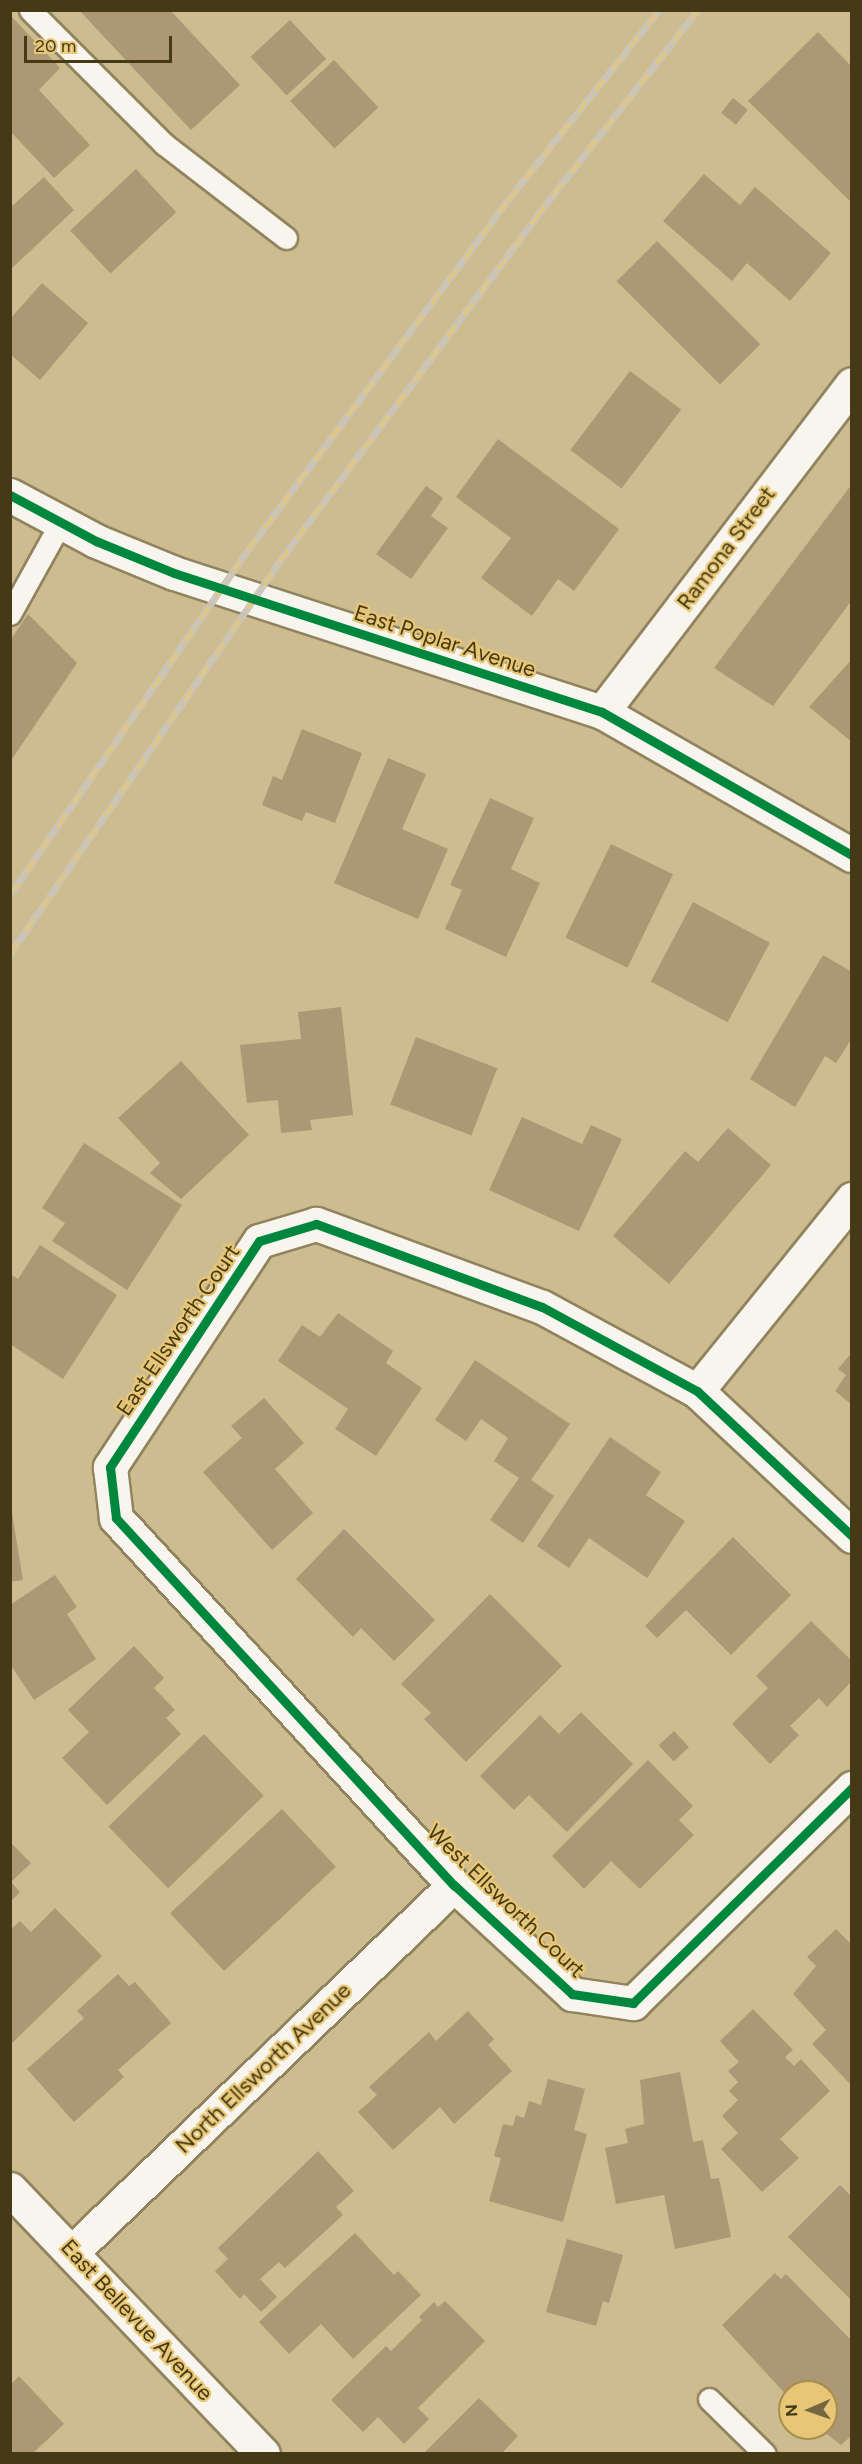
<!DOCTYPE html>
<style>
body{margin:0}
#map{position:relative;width:862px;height:2464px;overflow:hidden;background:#cdbc90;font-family:Figtree,sans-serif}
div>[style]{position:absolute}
.building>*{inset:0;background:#ac9874;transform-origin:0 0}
.roads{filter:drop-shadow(2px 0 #90835d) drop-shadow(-2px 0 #90835d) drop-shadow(0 2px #90835d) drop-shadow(0 -2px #90835d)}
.service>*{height:21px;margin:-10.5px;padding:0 10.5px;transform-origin:10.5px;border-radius:10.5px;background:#f8f5ee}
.minor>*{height:33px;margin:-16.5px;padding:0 16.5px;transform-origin:16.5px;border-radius:16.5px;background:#f8f5ee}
.secondary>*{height:33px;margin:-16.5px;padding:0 16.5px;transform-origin:16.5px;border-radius:16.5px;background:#f8f5ee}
.rail>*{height:7px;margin-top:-3.5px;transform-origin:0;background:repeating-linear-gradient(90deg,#e7c776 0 14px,#cbc5b8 0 28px);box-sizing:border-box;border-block:2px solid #cbc5b8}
.cycleway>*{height:9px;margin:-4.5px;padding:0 4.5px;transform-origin:4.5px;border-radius:4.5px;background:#00873e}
span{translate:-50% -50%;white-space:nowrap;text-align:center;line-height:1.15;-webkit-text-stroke:4.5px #e7c776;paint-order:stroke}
.street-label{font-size:22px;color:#463916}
.frame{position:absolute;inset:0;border:12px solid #463916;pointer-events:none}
.north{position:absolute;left:778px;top:2380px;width:60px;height:60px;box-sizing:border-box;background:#e7c776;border:2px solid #a78e50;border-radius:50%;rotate:268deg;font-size:16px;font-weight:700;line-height:24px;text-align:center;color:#463916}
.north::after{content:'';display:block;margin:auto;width:21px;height:27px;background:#756741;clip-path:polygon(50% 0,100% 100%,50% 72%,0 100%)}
.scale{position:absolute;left:24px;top:36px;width:148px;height:27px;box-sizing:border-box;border:3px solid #463916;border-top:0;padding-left:8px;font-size:18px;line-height:21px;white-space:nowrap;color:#463916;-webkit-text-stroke:4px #e7c776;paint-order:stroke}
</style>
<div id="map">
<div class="building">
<div style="clip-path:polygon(79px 10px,170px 10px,240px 85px,191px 130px)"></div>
<div style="clip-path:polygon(10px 15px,60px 68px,39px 90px,90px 145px,54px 178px,10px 131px)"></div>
<div style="left:290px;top:20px;width:53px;height:54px;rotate:47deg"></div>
<div style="clip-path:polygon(818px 32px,852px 67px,852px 203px,748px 101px)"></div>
<div style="left:334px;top:60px;width:65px;height:60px;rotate:47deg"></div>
<div style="left:733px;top:98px;width:19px;height:19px;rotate:39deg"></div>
<div style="left:136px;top:169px;width:59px;height:90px;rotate:47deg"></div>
<div style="clip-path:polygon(704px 174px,740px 205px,755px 187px,831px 253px,790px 301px,747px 263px,732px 281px,663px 221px)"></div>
<div style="clip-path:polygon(44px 177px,74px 210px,10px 270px,10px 208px)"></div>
<div style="left:657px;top:241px;width:146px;height:57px;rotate:45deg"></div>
<div style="clip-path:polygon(42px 283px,88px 323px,40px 380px,10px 354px,10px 319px)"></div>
<div style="left:630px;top:371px;width:64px;height:99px;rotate:37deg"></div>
<div style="clip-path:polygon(498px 439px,619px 529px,574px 591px,558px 579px,532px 616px,481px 578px,511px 538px,456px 497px)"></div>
<div style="clip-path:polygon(852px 484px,852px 600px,773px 706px,714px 668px)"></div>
<div style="clip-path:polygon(426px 486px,443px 498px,431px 516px,448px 528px,411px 579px,376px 554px)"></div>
<div style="clip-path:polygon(28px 614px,77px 663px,10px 762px,10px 641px)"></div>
<div style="clip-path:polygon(852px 659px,852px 742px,809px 707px)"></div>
<div style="clip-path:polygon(302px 729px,362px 753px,335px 823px,306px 812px,302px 821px,262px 805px,273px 776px,282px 780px)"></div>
<div style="clip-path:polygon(388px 758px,426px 774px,402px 829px,448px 849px,418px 919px,334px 883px)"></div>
<div style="clip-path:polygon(490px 798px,534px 818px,511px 869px,540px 883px,506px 957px,445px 929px,462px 890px,450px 885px)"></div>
<div style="left:611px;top:844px;width:69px;height:104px;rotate:26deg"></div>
<div style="left:693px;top:902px;width:87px;height:90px;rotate:28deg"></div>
<div style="clip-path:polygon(823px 955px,852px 972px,852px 1038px,836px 1063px,825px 1056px,795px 1107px,750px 1079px)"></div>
<div style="clip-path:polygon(341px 1007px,353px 1115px,310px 1120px,312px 1130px,281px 1133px,278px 1100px,247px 1103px,240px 1045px,301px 1039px,298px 1012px)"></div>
<div style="left:416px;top:1037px;width:87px;height:72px;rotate:21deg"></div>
<div style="clip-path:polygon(181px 1061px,249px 1135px,181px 1199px,150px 1173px,160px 1163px,118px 1118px)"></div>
<div style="clip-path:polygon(522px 1117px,582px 1144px,591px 1125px,622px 1139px,579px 1231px,489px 1190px)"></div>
<div style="clip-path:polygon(728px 1128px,771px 1165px,669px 1284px,613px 1236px,685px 1151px,698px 1162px)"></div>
<div style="clip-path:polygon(84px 1143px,182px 1205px,127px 1290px,52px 1241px,65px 1223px,42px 1208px)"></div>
<div style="clip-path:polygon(40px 1245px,117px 1295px,63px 1379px,10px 1344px,10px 1274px,18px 1279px)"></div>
<div style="clip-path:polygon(338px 1313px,393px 1351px,386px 1363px,422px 1388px,376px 1456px,335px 1429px,348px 1409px,278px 1361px,302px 1325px,320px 1337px)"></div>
<div style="clip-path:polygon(852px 1352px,852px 1405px,835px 1391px,846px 1375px,838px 1369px)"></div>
<div style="clip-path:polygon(475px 1360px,570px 1424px,531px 1480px,554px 1496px,523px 1543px,490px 1520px,519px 1478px,494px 1461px,508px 1438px,481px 1419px,466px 1441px,435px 1420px)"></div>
<div style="clip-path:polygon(264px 1398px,304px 1443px,275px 1469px,313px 1513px,272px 1550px,203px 1472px,242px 1438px,231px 1426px)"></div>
<div style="clip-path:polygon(610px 1437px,661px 1472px,646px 1495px,685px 1521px,647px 1578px,589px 1538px,569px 1568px,537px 1546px)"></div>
<div style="clip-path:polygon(10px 1501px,23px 1580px,10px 1582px)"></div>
<div style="clip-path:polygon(344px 1529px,435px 1620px,394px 1661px,361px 1628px,353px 1637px,296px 1579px)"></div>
<div style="clip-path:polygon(733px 1537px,791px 1595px,731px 1655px,686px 1610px,657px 1638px,645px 1626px)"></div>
<div style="clip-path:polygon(55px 1575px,77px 1607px,67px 1614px,96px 1659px,34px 1700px,10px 1664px,10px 1605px)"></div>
<div style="clip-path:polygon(490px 1594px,562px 1666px,466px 1762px,424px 1719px,431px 1713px,401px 1684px)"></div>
<div style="clip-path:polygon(811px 1621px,852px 1661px,852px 1681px,827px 1707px,819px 1698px,790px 1726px,799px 1735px,770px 1764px,732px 1724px,768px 1688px,756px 1676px)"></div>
<div style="clip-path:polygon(134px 1646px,164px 1678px,154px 1688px,175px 1710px,166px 1718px,181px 1734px,107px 1805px,62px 1758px,89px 1732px,68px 1710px)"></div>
<div style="clip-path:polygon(581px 1712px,633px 1764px,567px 1832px,529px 1795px,514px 1810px,480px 1776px,540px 1715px,559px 1734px)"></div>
<div style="left:674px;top:1731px;width:22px;height:21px;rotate:47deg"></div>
<div style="left:204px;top:1734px;width:86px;height:133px;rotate:46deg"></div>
<div style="clip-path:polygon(648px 1760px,693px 1806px,679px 1820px,694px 1835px,640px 1889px,611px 1861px,584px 1889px,552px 1856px)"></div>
<div style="left:282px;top:1809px;width:79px;height:153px;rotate:47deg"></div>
<div style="clip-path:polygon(10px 1842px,31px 1863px,11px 1882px,20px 1892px,10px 1902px)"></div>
<div style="clip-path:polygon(55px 1908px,102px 1956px,10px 2045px,10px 1930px,20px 1921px,31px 1932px)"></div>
<div style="clip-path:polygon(836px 1929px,852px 1945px,852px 2086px,812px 2044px,826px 2030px,793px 1994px,816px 1966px,807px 1957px)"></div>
<div style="clip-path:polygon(118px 1974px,129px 1986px,135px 1982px,171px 2023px,118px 2070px,124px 2077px,74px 2122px,27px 2069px,84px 2018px,77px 2011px)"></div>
<div style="clip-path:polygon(753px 2009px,793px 2050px,785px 2057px,794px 2066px,801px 2059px,830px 2091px,780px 2139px,799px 2158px,762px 2192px,721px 2149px,738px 2133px,722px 2116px,738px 2100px,729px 2091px,738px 2082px,728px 2071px,739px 2062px,720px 2041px)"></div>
<div style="clip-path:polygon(468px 2011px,494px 2039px,488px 2045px,512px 2071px,454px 2124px,440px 2107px,393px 2150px,358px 2112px,377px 2095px,369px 2087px,429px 2032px,436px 2041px)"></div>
<div style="clip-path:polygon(680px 2072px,693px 2142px,703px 2140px,711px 2179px,719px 2178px,731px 2237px,675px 2249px,664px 2195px,616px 2204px,605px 2148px,628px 2143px,625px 2129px,644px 2124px,640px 2080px)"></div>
<div style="clip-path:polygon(548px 2079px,585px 2089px,574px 2130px,587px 2134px,563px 2222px,489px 2201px,501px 2158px,494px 2156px,503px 2124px,513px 2126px,516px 2115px,524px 2118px,529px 2101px,541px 2105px)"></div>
<div style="clip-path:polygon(318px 2151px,354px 2191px,336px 2207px,343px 2215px,285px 2268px,279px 2262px,260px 2279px,277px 2297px,261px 2312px,244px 2294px,240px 2299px,215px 2271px,228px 2259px,218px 2248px)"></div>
<div style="clip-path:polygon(840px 2185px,852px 2197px,852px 2301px,788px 2237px)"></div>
<div style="clip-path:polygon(355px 2233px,394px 2275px,398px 2271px,421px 2295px,353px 2359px,321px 2324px,289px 2354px,259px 2322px)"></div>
<div style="clip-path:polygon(567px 2239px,623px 2255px,609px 2303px,603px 2301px,596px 2326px,546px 2312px)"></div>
<div style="clip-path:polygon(775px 2273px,781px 2279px,786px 2274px,852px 2341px,852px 2435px,841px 2445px,819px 2428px,826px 2428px,826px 2392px,790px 2392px,790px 2399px,722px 2325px)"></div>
<div style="clip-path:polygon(445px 2301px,485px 2341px,418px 2408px,429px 2419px,404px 2444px,378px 2417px,363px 2432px,331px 2400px,386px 2346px,391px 2351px,422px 2320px,419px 2317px,434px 2302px,438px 2307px)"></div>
<div style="clip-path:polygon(19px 2376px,64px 2424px,32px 2454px,10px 2454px,10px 2385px)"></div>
<div style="clip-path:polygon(479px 2398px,518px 2436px,501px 2454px,423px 2454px)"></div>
</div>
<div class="roads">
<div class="service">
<div style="left:30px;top:10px;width:190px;rotate:45deg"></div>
<div style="left:164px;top:144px;width:154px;rotate:37.6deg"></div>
<div style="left:10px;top:614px;width:105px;rotate:-61deg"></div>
<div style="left:709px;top:2399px;width:78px;rotate:44.5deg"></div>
</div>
<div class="minor">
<div style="left:602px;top:712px;width:412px;rotate:-52.7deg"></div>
<div style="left:697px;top:1391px;width:247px;rotate:-51.1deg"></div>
<div style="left:852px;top:1536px;width:212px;rotate:-136.9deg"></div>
<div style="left:697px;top:1391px;width:176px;rotate:-151.5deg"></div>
<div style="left:542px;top:1307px;width:241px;rotate:-159.8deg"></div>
<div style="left:316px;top:1224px;width:59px;rotate:163.4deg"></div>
<div style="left:259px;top:1241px;width:271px;rotate:123.4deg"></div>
<div style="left:110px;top:1467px;width:51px;rotate:83.3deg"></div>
<div style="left:116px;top:1518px;width:499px;rotate:47.4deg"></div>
<div style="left:454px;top:1885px;width:161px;rotate:42.7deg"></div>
<div style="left:572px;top:1994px;width:62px;rotate:8.4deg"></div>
<div style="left:633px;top:2003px;width:307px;rotate:-44.5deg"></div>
<div style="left:10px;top:2189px;width:366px;rotate:46.3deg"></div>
<div style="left:73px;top:2251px;width:528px;rotate:-43.85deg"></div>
</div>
<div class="secondary">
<div style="left:10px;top:495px;width:98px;rotate:28.1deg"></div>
<div style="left:96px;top:541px;width:84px;rotate:22.3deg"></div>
<div style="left:174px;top:573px;width:450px;rotate:18deg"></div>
<div style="left:602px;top:712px;width:288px;rotate:29.8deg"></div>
</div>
</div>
<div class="rail">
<div style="left:10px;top:895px;width:419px;rotate:-55.4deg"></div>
<div style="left:248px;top:550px;width:436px;rotate:-53.4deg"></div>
<div style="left:508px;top:200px;width:243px;rotate:-51.5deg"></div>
<div style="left:10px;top:954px;width:477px;rotate:-55.5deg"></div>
<div style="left:280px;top:561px;width:429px;rotate:-53.3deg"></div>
<div style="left:536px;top:217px;width:263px;rotate:-52deg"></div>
</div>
<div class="cycleway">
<div style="left:10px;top:495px;width:98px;rotate:28.1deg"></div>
<div style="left:96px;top:541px;width:84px;rotate:22.3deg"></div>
<div style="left:174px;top:573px;width:450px;rotate:18deg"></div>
<div style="left:602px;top:712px;width:288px;rotate:29.8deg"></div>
<div style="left:852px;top:1536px;width:212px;rotate:-136.9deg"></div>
<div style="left:697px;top:1391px;width:176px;rotate:-151.5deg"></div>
<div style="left:542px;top:1307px;width:241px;rotate:-159.8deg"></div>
<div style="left:316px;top:1224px;width:59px;rotate:163.4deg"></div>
<div style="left:259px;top:1241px;width:271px;rotate:123.4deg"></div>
<div style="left:110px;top:1467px;width:51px;rotate:83.3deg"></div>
<div style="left:116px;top:1518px;width:499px;rotate:47.4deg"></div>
<div style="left:454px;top:1885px;width:161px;rotate:42.7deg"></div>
<div style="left:572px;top:1994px;width:62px;rotate:8.4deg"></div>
<div style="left:633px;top:2003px;width:307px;rotate:-44.5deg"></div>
</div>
<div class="street-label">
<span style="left:726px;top:548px;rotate:-53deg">Ramona Street</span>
<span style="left:445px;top:641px;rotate:18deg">East Poplar Avenue</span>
<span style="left:178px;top:1330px;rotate:-56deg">East Ellsworth Court</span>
<span style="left:506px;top:1901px;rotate:44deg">West Ellsworth Court</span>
<span style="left:263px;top:2068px;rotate:-44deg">North Ellsworth Avenue</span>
<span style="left:137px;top:2320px;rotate:47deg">East Bellevue Avenue</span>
</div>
<div class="frame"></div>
<div class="north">N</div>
<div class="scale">20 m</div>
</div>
